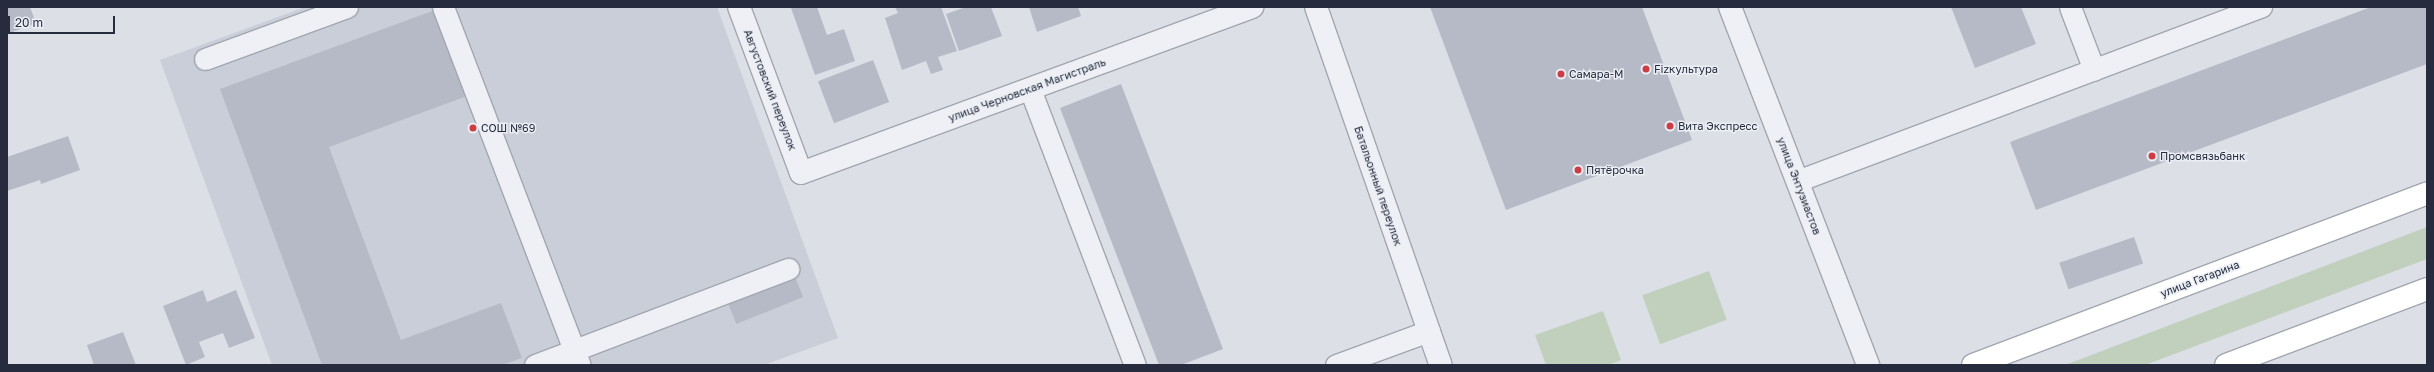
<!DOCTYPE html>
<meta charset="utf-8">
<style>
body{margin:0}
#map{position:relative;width:2434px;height:372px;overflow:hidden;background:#dcdfe6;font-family:"Golos Text",sans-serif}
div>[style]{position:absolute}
.built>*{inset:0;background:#caced8}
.green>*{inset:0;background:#c0d0bd;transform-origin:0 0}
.building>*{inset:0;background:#b6bac6;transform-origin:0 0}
.roads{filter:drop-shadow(1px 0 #a2a6b0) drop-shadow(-1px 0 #a2a6b0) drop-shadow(0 1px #a2a6b0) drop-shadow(0 -1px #a2a6b0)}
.service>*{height:21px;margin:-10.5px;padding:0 10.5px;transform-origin:10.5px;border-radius:10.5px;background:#eff0f5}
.minor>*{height:22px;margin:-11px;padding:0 11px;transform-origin:11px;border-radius:11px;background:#eff0f5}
.primary>*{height:22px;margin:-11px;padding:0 11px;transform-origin:11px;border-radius:11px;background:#fff}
.dots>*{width:11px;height:11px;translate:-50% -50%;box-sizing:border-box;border:2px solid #ebeef4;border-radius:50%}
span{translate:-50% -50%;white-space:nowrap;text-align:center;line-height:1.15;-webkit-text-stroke:3px #ebeef4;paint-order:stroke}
.poi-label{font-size:11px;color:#262c3d}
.left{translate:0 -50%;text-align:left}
.street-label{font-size:11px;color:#262c3d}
.frame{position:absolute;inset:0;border:8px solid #262c3d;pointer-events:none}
.scale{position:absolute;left:8px;top:16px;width:107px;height:18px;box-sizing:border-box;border:2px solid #262c3d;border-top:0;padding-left:5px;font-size:12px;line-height:14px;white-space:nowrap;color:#262c3d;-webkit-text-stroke:3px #ebeef4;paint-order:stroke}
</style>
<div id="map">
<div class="built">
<div style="clip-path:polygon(305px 7px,717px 7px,838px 338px,764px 365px,272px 365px,160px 60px)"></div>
</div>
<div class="green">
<div style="clip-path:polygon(2427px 227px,2427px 259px,2145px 365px,2065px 365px)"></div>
<div style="left:1709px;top:271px;width:52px;height:71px;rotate:70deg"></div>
<div style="clip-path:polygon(1603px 311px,1621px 360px,1608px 365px,1546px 365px,1535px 335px)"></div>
</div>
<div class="building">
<div style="clip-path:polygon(7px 7px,30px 7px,36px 23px,7px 34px)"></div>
<div style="clip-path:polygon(817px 7px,827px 35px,844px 29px,855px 61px,815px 75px,791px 8px)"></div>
<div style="clip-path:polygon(895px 7px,941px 7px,957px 51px,938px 57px,943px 70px,931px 74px,926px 61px,902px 70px,885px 18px,898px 13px)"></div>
<div style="clip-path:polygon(966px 7px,991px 7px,1002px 36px,959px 51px,946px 14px)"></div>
<div style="clip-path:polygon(1029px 7px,1078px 7px,1081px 16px,1037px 32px)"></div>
<div style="clip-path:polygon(1430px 7px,1642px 7px,1692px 140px,1506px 210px)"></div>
<div style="clip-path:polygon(1951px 7px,2021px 7px,2036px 44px,1975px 68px)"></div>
<div style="clip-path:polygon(2371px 7px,2427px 7px,2427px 64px,2036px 210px,2010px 142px)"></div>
<div style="clip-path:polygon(435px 10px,467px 96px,329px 147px,401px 340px,501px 303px,522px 358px,502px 365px,322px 365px,220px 89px)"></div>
<div style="left:873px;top:60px;width:45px;height:59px;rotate:69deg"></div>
<div style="clip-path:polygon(1121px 84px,1223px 349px,1181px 365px,1159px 365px,1060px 108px)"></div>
<div style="clip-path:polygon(68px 136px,80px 170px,41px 184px,40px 180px,7px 191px,7px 157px)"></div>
<div style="left:2134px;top:237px;width:28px;height:79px;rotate:71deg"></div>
<div style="left:793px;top:272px;width:27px;height:72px;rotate:68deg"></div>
<div style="clip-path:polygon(203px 290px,207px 302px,236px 290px,255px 338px,229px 348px,223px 333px,199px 342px,205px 357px,186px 365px,163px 306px)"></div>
<div style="clip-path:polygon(123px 332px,136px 365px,94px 365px,87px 345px)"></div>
</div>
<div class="roads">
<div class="service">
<div style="left:443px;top:7px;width:383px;rotate:69.1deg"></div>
<div style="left:2070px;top:7px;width:67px;rotate:69.1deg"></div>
<div style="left:205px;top:59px;width:151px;rotate:-20.1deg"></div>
<div style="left:1030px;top:89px;width:295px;rotate:69.2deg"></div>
<div style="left:1797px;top:181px;width:496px;rotate:-20.6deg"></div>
<div style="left:535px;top:365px;width:271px;rotate:-20.8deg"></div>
<div style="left:1336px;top:365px;width:99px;rotate:-20.1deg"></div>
</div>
<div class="minor">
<div style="left:739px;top:7px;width:177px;rotate:69.5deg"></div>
<div style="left:801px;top:173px;width:481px;rotate:-20.2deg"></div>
<div style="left:1316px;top:7px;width:379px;rotate:70.8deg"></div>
<div style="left:1730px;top:7px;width:384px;rotate:68.9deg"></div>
</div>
<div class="primary">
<div style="left:1973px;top:365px;width:485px;rotate:-20.7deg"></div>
<div style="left:2226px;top:365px;width:215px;rotate:-20.7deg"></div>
</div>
</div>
<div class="dots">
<div style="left:1646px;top:69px;background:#cf3d44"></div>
<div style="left:1561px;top:74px;background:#cf3d44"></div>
<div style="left:1670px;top:126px;background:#cf3d44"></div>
<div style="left:473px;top:128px;background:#cf3d44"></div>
<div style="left:2152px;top:156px;background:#cf3d44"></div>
<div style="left:1578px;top:170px;background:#cf3d44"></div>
</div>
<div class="poi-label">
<span class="left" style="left:1654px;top:69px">Fizкультура</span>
<span class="left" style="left:1569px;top:74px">Самара-М</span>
<span class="left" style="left:1678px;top:126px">Вита Экспресс</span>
<span class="left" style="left:481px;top:128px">СОШ №69</span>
<span class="left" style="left:2160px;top:156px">Промсвязьбанк</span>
<span class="left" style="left:1586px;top:170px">Пятёрочка</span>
</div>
<div class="street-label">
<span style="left:770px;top:90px;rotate:69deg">Августовский переулок</span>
<span style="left:1027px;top:90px;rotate:-20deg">улица Черновская Магистраль</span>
<span style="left:1378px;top:186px;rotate:71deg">Батальонный переулок</span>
<span style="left:1799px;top:186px;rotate:69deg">улица Энтузиастов</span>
<span style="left:2200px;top:279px;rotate:-21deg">улица Гагарина</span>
</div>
<div class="frame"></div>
<div class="scale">20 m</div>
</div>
